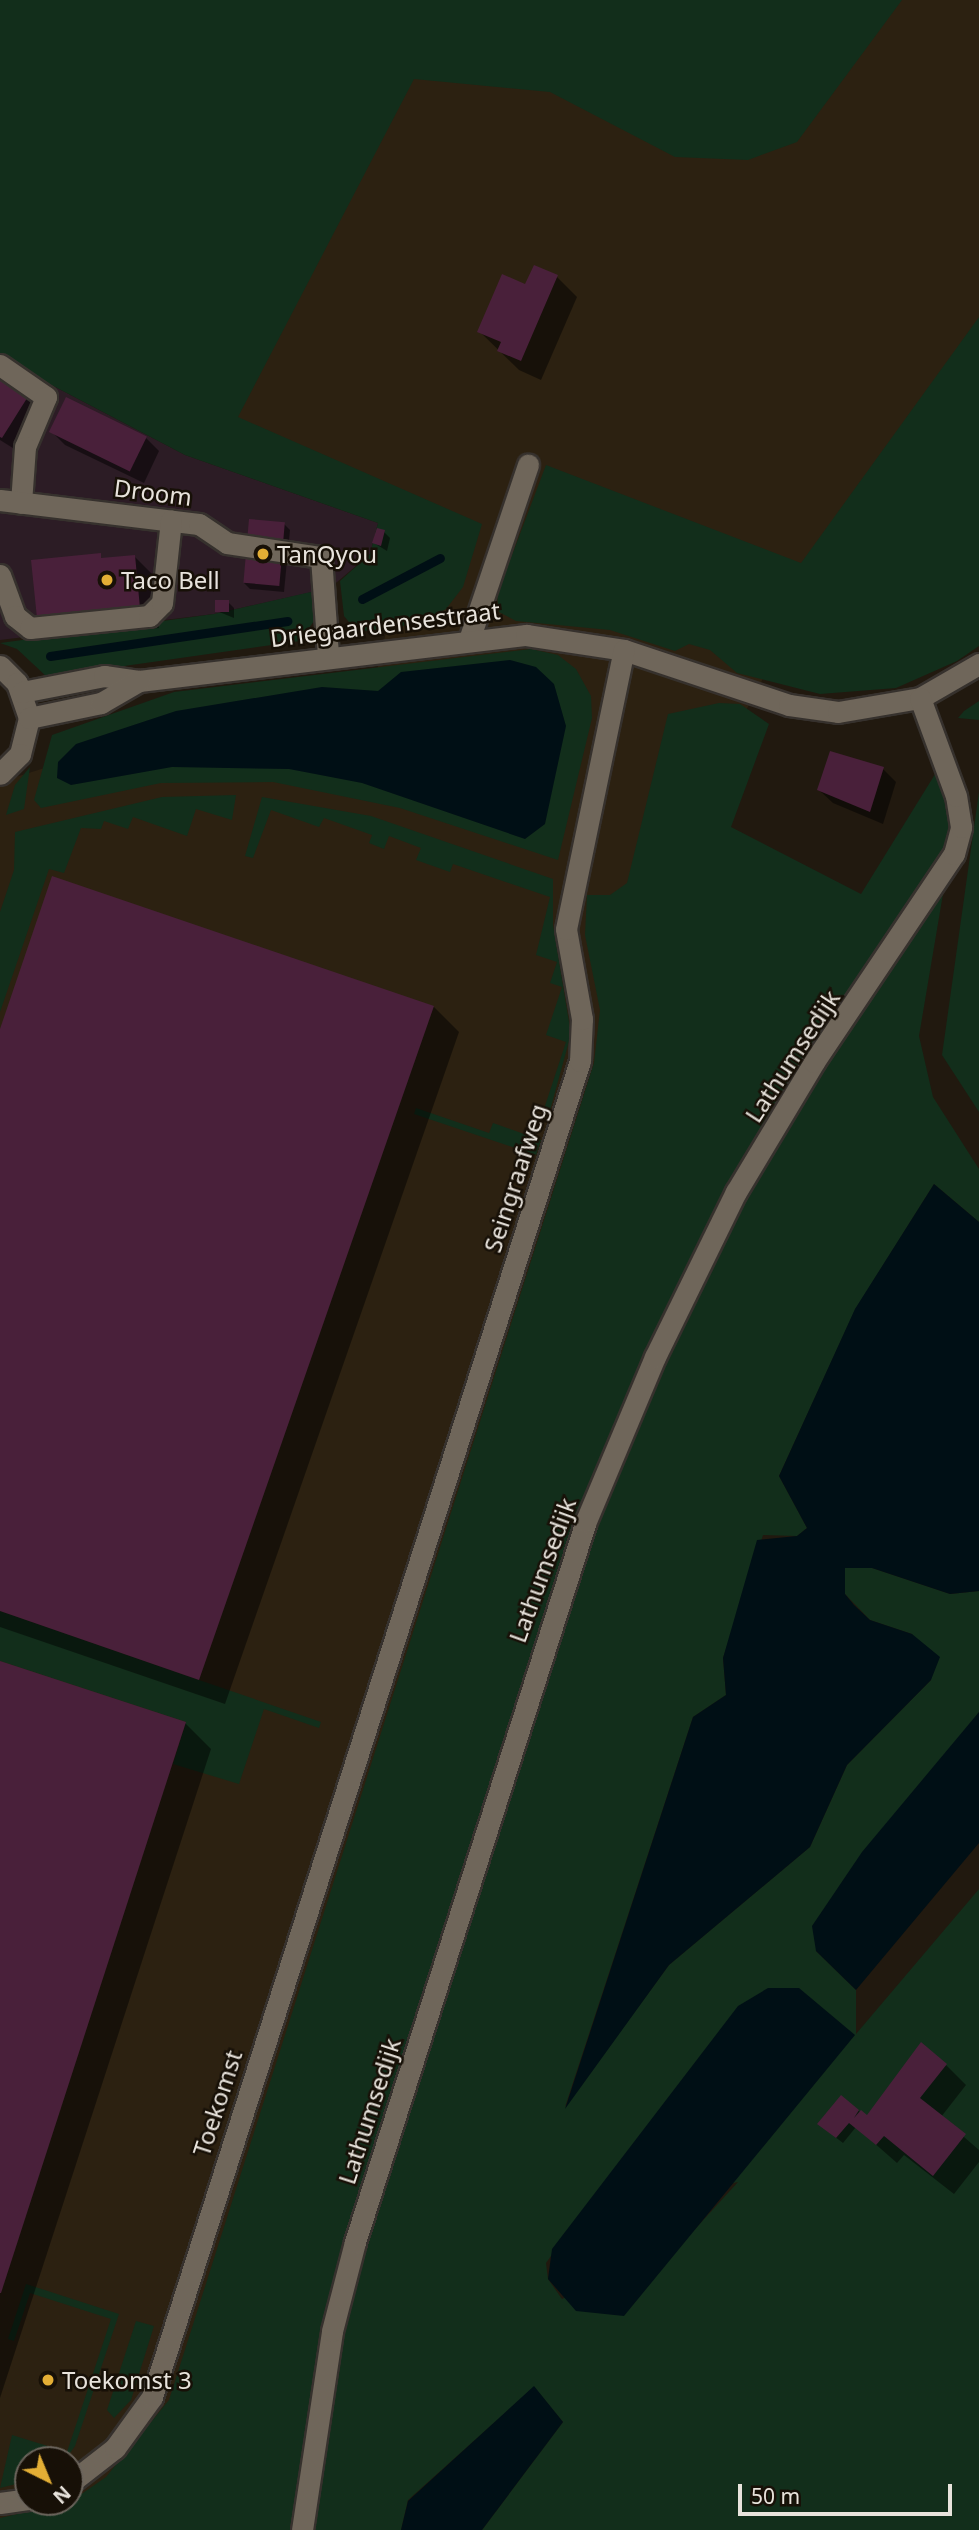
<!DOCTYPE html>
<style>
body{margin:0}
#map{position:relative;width:979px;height:2530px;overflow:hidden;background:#21190f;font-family:"Noto Sans",sans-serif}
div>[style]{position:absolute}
.commercial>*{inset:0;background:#2c1c25}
.built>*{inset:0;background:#2c2111}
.green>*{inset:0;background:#122e1b}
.water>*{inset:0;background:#000f15}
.shadow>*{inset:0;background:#0007}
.stream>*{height:9px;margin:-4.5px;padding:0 4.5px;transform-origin:4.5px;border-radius:4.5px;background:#000f15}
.building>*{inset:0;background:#49203a;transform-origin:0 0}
.roads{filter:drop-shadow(2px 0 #36312d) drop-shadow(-2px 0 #36312d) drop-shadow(0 2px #36312d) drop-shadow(0 -2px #36312d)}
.minor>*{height:21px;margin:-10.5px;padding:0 10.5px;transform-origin:10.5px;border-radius:10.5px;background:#6f665a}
.dots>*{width:19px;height:19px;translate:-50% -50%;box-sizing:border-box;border:4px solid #171007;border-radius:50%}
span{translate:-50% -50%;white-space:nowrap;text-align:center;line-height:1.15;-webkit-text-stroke:5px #171007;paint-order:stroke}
.street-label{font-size:24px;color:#e8e3dc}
.poi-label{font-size:24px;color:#e8e3dc}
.left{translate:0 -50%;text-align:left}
.north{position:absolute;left:14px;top:2446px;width:70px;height:70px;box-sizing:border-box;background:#171007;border:2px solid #6b645c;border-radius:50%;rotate:137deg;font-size:19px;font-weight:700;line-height:28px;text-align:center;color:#e8e3dc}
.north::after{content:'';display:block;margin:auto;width:24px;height:32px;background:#e3ae35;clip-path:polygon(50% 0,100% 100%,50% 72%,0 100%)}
.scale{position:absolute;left:738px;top:2484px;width:214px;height:32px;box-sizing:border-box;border:4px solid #e8e3dc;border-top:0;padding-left:9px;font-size:21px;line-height:24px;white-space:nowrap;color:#e8e3dc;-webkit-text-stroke:5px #171007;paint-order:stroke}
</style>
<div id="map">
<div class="commercial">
<div style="clip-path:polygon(0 358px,185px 455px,378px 523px,370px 554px,330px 588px,214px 614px,0 640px)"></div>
</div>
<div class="built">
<div style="clip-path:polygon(evenodd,859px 0,979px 0,979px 356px,807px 596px,679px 836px,255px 2520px,0 2530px,0 782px,108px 748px,365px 720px,414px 515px,192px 414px,397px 67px,859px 0,28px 2460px,70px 2460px,70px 2502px,28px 2502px,28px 2460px)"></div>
</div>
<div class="green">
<div style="clip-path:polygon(0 0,902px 0,797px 142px,748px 160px,675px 157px,550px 92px,414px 79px,238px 417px,482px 524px,463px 587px,446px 609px,418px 624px,357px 632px,344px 616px,340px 581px,370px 554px,378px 523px,185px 455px,0 358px)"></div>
<div style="clip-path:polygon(979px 317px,979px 646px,957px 661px,896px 688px,820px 694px,737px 673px,710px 650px,689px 644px,675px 651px,610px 630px,516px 621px,499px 612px,497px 595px,546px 465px,801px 563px)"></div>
<div style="clip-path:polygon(315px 591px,314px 621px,300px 641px,47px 677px,17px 649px,0 643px,214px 614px)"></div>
<div style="clip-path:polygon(531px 649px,558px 655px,576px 669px,591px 696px,592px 718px,558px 860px,400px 808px,273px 782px,161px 783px,41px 808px,34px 800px,52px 735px,174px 692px)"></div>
<div style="clip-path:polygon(979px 701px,979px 720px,958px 718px,964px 711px)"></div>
<div style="clip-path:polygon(719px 703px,740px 704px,769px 724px,731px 827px,861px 894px,937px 771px,947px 786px,949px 844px,670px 1311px,419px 2017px,294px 2530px,0 2530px,0 2518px,70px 2502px,106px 2477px,169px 2400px,594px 1063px,600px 1010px,585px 935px,587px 895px,610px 895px,627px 883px,668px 714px)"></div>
<div style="clip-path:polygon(30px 767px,24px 809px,6px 815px,15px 785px)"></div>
<div style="clip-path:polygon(979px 792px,979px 1112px,942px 1055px)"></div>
<div style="clip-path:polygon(236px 795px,232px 820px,196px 809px,187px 836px,133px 817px,128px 829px,104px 821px,101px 829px,81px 828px,64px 873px,49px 869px,0 1012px,0 912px,14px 870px,15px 832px,162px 797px)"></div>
<div style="clip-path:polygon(262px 797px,371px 816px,553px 879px,553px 925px,571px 1034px,549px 1114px,543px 1112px,566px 1042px,546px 1035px,562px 987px,550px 983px,557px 962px,536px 955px,550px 897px,453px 864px,450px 872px,416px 860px,421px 848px,389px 836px,384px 849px,369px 843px,372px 835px,324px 818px,319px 827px,271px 810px,253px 858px,245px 856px)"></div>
<div style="clip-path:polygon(evenodd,944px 888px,919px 1036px,933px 1097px,979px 1169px,979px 1222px,934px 1184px,855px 1310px,779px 1476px,807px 1528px,797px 1536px,763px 1535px,723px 1658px,726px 1695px,693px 1717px,565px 2107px,669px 1965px,810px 1847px,847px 1765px,931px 1680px,912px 1634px,870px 1620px,845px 1594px,845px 1568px,872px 1568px,950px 1594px,979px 1591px,979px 1712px,816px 1951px,856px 1990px,856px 2034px,979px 1889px,979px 2530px,482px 2530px,563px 2422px,534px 2387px,408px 2500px,401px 2530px,310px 2530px,354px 2274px,551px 1644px,632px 1430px,756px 1178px,805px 1093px,944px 888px,738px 2182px,686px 2239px,562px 2299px,548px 2279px,546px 2263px,578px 2218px,738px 2182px)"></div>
<div style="clip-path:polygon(416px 1108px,489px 1133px,493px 1123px,541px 1140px,536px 1155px,414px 1114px)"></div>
<div style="clip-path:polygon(0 1611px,199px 1680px,321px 1722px,319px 1728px,264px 1709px,239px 1784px,173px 1764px,186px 1722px,0 1661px)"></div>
<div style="clip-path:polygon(26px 2284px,119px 2314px,75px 2446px,65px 2460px,28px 2460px,28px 2481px,0 2488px,12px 2435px,67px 2452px,111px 2319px,30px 2293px,14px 2341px,8px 2339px)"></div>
<div style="clip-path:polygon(136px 2321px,154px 2326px,131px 2400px,114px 2418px,107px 2410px)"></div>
</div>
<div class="water">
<div style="clip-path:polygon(510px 660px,536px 667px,554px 684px,566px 726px,545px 824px,525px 839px,362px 783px,289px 769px,172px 767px,71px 785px,57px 778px,58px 762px,76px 744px,176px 711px,322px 687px,378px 691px,401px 672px)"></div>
<div style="clip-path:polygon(934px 1184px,979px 1222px,979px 1591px,950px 1594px,872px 1568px,845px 1568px,845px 1594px,854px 1605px,870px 1620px,912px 1634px,940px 1657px,931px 1680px,847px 1765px,810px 1847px,669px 1965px,565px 2109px,693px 1717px,726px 1695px,723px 1658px,757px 1540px,797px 1536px,807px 1528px,779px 1476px,855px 1309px)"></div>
<div style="clip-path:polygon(979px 1712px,979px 1843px,856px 1990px,816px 1951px,812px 1926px,862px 1852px)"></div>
<div style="clip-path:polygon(768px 1988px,799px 1988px,855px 2035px,624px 2316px,576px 2311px,548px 2279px,552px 2249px,738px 2006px)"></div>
<div style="clip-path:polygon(534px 2386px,563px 2422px,482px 2530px,401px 2530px,408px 2501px)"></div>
</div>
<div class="shadow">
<div style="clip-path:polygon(557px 277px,577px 297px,541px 380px,519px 370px,479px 331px)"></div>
<div style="clip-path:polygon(0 379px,41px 409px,16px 450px,0 440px)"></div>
<div style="clip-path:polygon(51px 431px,146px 438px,159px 451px,144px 483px,65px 445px)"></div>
<div style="clip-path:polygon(284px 524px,290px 530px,284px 592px,250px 589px,244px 583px)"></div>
<div style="clip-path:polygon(384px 532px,390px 538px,387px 551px,374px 543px)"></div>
<div style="clip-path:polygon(134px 556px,154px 576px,159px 628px,58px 637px,38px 617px)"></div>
<div style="clip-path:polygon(228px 602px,234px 608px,234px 618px,217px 611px)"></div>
<div style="clip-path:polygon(883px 769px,896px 782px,883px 824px,833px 803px,819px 790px)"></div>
<div style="clip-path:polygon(433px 1006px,459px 1032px,225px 1704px,0 1627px,0 1033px)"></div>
<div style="clip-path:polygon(0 1663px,185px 1723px,211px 1749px,0 2398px)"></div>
<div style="clip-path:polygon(946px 2065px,966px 2085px,941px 2117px,979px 2150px,979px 2162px,954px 2194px,904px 2155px,897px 2163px,856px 2127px,843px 2143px,826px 2130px,841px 2098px,867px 2117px)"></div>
</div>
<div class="stream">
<div style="left:362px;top:599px;width:88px;rotate:-27.7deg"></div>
<div style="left:50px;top:656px;width:240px;rotate:-8.4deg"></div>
</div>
<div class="building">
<div style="clip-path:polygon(534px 265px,558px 275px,521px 361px,497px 351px,501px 342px,477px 332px,502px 274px,525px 284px)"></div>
<div style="clip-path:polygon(0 377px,29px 395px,2px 438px,0 437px)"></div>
<div style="left:66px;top:397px;width:90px;height:39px;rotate:26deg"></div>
<div style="left:249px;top:519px;width:36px;height:64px;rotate:5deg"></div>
<div style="clip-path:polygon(377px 528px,385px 530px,381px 546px,372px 543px)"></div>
<div style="clip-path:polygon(101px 553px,101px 558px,135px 555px,140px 608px,37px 618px,31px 560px)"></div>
<div style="left:215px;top:600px;width:14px;height:12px"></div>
<div style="clip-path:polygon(830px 751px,884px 767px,870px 812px,817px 790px)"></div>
<div style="clip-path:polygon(52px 876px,434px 1006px,199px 1680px,0 1611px,0 1029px)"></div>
<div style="clip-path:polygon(0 1661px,186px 1722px,1px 2293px,0 2293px)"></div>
<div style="clip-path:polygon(921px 2042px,947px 2064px,920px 2098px,966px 2134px,933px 2176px,884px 2136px,876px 2145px,849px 2123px,836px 2138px,817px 2124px,841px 2095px,859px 2110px,854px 2118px,861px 2110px,867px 2115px)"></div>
</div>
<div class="roads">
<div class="minor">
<div style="left:0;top:365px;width:56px;rotate:34.8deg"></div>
<div style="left:46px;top:397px;width:54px;rotate:112.8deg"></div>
<div style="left:25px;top:447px;width:56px;rotate:94.1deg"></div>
<div style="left:0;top:500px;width:200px;rotate:6.9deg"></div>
<div style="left:199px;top:524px;width:34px;rotate:34deg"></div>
<div style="left:227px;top:543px;width:95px;rotate:8.5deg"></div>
<div style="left:321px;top:557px;width:98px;rotate:85.9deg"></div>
<div style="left:0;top:575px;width:44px;rotate:69.9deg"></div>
<div style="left:15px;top:616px;width:19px;rotate:39deg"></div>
<div style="left:30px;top:628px;width:120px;rotate:-5.8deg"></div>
<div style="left:149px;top:616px;width:18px;rotate:-45deg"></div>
<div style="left:162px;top:603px;width:83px;rotate:-83.8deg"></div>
<div style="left:470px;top:637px;width:182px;rotate:-71.4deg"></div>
<div style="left:0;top:666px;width:24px;rotate:45deg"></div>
<div style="left:17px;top:683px;width:37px;rotate:71deg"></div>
<div style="left:29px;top:718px;width:37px;rotate:104deg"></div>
<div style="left:20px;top:754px;width:28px;rotate:135deg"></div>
<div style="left:22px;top:692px;width:84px;rotate:-11deg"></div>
<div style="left:104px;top:676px;width:35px;rotate:8deg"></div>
<div style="left:139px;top:681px;width:390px;rotate:-6.8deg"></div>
<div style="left:526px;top:635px;width:99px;rotate:8.7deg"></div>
<div style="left:624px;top:650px;width:174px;rotate:18.4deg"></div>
<div style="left:789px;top:705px;width:49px;rotate:8.1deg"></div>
<div style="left:838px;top:712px;width:83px;rotate:-9.7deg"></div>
<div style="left:920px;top:698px;width:68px;rotate:-30deg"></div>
<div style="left:29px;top:718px;width:74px;rotate:-11.8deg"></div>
<div style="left:101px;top:703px;width:44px;rotate:-30.1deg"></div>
<div style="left:70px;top:2483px;width:57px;rotate:-37.9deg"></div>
<div style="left:115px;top:2448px;width:63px;rotate:-54deg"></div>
<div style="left:152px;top:2397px;width:1403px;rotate:-72.24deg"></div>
<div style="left:580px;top:1061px;width:42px;rotate:-87.3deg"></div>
<div style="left:582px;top:1019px;width:91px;rotate:-100.1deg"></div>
<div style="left:566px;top:929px;width:285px;rotate:-78.3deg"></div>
<div style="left:0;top:2503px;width:28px;rotate:-8deg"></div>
<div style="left:302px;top:2530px;width:201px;rotate:-81.4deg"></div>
<div style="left:332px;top:2331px;width:92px;rotate:-75.5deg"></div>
<div style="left:355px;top:2242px;width:757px;rotate:-72.24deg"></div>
<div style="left:586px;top:1521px;width:178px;rotate:-67.2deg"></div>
<div style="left:655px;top:1357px;width:184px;rotate:-63.9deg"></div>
<div style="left:736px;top:1192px;width:152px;rotate:-59deg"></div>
<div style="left:814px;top:1062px;width:251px;rotate:-56.1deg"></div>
<div style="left:954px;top:854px;width:28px;rotate:-75deg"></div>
<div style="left:961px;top:827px;width:31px;rotate:-99deg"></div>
<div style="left:956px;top:796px;width:104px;rotate:-110.2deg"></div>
</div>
</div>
<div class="dots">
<div style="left:263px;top:554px;background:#e3ae35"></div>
<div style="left:107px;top:580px;background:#e3ae35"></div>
<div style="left:48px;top:2380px;background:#e3ae35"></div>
</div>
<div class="street-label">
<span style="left:153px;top:492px;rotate:7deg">Droom</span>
<span style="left:385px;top:624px;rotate:-7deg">Driegaardensestraat</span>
<span style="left:792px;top:1056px;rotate:-57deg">Lathumsedijk</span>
<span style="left:515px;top:1178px;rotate:-72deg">Seingraafweg</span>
<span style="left:542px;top:1570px;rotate:-70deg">Lathumsedijk</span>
<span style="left:217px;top:2103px;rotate:-72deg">Toekomst</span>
<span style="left:369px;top:2111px;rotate:-72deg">Lathumsedijk</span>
</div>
<div class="poi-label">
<span class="left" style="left:277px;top:554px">TanQyou</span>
<span class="left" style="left:121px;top:580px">Taco Bell</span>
<span class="left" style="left:62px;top:2380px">Toekomst 3</span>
</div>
<div class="north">N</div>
<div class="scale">50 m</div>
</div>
